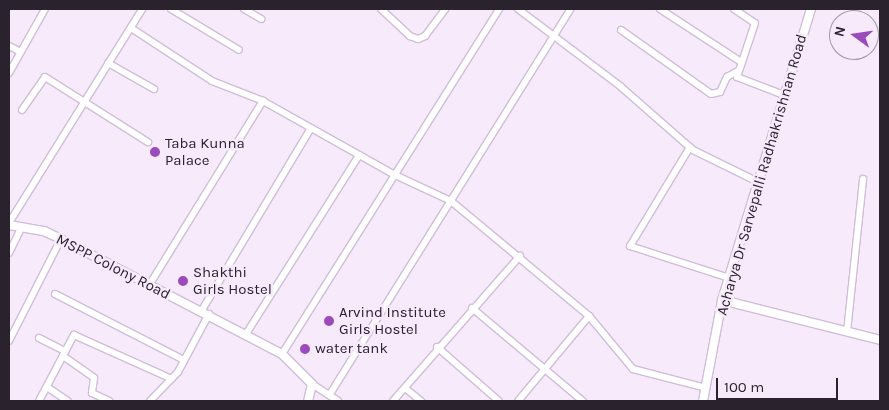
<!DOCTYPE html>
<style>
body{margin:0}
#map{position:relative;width:889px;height:410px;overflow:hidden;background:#f6eafb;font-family:Karla,sans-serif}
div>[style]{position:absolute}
.roads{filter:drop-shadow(1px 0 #d1bdda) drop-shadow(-1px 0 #d1bdda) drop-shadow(0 1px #d1bdda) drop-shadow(0 -1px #d1bdda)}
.minor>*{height:6px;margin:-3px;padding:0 3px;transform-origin:3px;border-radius:3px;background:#fff}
.tertiary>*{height:8px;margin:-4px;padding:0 4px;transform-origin:4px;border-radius:4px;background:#fff}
.dots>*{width:14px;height:14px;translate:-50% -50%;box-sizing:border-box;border:2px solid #f6eafb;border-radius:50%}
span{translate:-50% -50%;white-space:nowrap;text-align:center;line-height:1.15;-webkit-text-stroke:5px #f6eafb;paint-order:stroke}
.poi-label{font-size:15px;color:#2a232e}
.left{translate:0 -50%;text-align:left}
.street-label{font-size:15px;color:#2a232e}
.frame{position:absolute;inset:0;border:10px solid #2a232e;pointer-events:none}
.north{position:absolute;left:829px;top:10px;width:50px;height:50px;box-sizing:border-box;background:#f6eafb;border:1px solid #a49aa9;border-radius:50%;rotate:284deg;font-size:14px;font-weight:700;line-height:20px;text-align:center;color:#2a232e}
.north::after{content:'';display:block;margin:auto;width:18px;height:22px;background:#9b4bbb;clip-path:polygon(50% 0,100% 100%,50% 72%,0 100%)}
.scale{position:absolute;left:716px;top:378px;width:122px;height:22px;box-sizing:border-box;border:2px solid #2a232e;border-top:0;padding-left:6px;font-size:15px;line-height:18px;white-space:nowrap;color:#2a232e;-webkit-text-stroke:4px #f6eafb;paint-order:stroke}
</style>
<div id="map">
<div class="roads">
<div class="minor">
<div style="left:171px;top:9px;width:79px;rotate:31.1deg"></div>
<div style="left:244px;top:9px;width:20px;rotate:30deg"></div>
<div style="left:381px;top:9px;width:40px;rotate:43deg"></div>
<div style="left:410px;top:36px;width:9px;rotate:21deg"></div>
<div style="left:418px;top:39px;width:8px;rotate:-23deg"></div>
<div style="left:425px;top:36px;width:34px;rotate:-53deg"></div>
<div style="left:518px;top:9px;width:128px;rotate:37deg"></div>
<div style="left:620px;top:86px;width:97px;rotate:41.2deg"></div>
<div style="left:693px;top:150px;width:72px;rotate:26.2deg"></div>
<div style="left:660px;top:9px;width:97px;rotate:33.2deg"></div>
<div style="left:734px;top:9px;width:25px;rotate:34deg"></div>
<div style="left:755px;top:23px;width:57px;rotate:108.4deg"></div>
<div style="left:737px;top:77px;width:50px;rotate:21deg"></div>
<div style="left:131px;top:28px;width:97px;rotate:33.2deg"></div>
<div style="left:212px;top:81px;width:55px;rotate:21.4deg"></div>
<div style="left:263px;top:101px;width:151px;rotate:29.3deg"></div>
<div style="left:395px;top:175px;width:62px;rotate:24.9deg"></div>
<div style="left:451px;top:201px;width:180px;rotate:39.8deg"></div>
<div style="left:589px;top:316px;width:69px;rotate:50.3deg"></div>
<div style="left:633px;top:369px;width:75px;rotate:14.6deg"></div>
<div style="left:621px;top:30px;width:110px;rotate:35.4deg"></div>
<div style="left:711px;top:94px;width:9px;rotate:-13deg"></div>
<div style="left:720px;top:92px;width:17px;rotate:-65deg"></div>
<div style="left:727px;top:77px;width:13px;rotate:-29deg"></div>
<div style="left:9px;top:46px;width:13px;rotate:27deg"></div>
<div style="left:108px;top:63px;width:53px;rotate:29.5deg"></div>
<div style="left:9px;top:73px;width:73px;rotate:-60.6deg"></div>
<div style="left:22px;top:110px;width:40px;rotate:-55.1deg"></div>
<div style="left:45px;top:77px;width:122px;rotate:32.3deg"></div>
<div style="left:690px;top:147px;width:116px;rotate:121.2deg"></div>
<div style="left:630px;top:246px;width:104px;rotate:17.9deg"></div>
<div style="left:9px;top:223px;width:252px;rotate:-58.1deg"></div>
<div style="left:9px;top:253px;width:28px;rotate:-64deg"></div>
<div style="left:148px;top:287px;width:219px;rotate:-58.3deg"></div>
<div style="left:55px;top:294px;width:145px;rotate:27.1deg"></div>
<div style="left:472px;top:308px;width:145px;rotate:40deg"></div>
<div style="left:202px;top:310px;width:212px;rotate:-59.1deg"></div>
<div style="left:847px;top:332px;width:154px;rotate:-84deg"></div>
<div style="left:246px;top:334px;width:212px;rotate:-57.7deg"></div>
<div style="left:39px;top:338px;width:29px;rotate:27deg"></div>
<div style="left:9px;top:341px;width:114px;rotate:-63deg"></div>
<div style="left:437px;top:347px;width:82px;rotate:41.1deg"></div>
<div style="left:282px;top:354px;width:408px;rotate:-57.8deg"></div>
<div style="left:63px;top:356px;width:38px;rotate:35deg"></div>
<div style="left:94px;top:378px;width:15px;rotate:98deg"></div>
<div style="left:92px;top:393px;width:19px;rotate:25deg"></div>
<div style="left:312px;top:384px;width:31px;rotate:33deg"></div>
<div style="left:47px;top:387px;width:25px;rotate:34deg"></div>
<div style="left:405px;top:388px;width:21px;rotate:39deg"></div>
<div style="left:330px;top:394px;width:454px;rotate:-58deg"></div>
<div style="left:39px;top:401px;width:75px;rotate:-62.1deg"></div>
<div style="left:74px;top:335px;width:107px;rotate:24.2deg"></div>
<div style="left:150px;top:401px;width:40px;rotate:-46deg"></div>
<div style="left:178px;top:372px;width:66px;rotate:-61.9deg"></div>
<div style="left:393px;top:401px;width:193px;rotate:-48.8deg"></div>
<div style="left:518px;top:401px;width:111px;rotate:-50.1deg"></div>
</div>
<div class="tertiary">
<div style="left:9px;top:225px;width:36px;rotate:10deg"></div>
<div style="left:44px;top:231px;width:19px;rotate:25deg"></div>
<div style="left:61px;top:239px;width:249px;rotate:27.5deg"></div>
<div style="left:282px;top:354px;width:42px;rotate:45deg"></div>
<div style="left:312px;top:384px;width:17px;rotate:103deg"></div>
<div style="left:722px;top:300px;width:163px;rotate:14.2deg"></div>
<div style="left:703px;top:401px;width:103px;rotate:-79.3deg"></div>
<div style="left:722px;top:300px;width:304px;rotate:-73deg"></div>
</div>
</div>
<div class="dots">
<div style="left:155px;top:152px;background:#9b4bbb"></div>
<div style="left:183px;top:281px;background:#9b4bbb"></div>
<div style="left:329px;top:321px;background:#9b4bbb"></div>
<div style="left:305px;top:349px;background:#9b4bbb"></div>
</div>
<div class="poi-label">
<span class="left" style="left:165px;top:152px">Taba Kunna<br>Palace</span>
<span class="left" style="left:193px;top:281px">Shakthi<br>Girls Hostel</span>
<span class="left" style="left:339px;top:321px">Arvind Institute<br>Girls Hostel</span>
<span class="left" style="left:315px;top:349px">water tank</span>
</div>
<div class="street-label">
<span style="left:762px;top:175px;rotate:-74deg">Acharya Dr Sarvepalli Radhakrishnan Road</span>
<span style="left:113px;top:267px;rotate:27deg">MSPP Colony Road</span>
</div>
<div class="frame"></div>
<div class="north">N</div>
<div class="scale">100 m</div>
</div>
